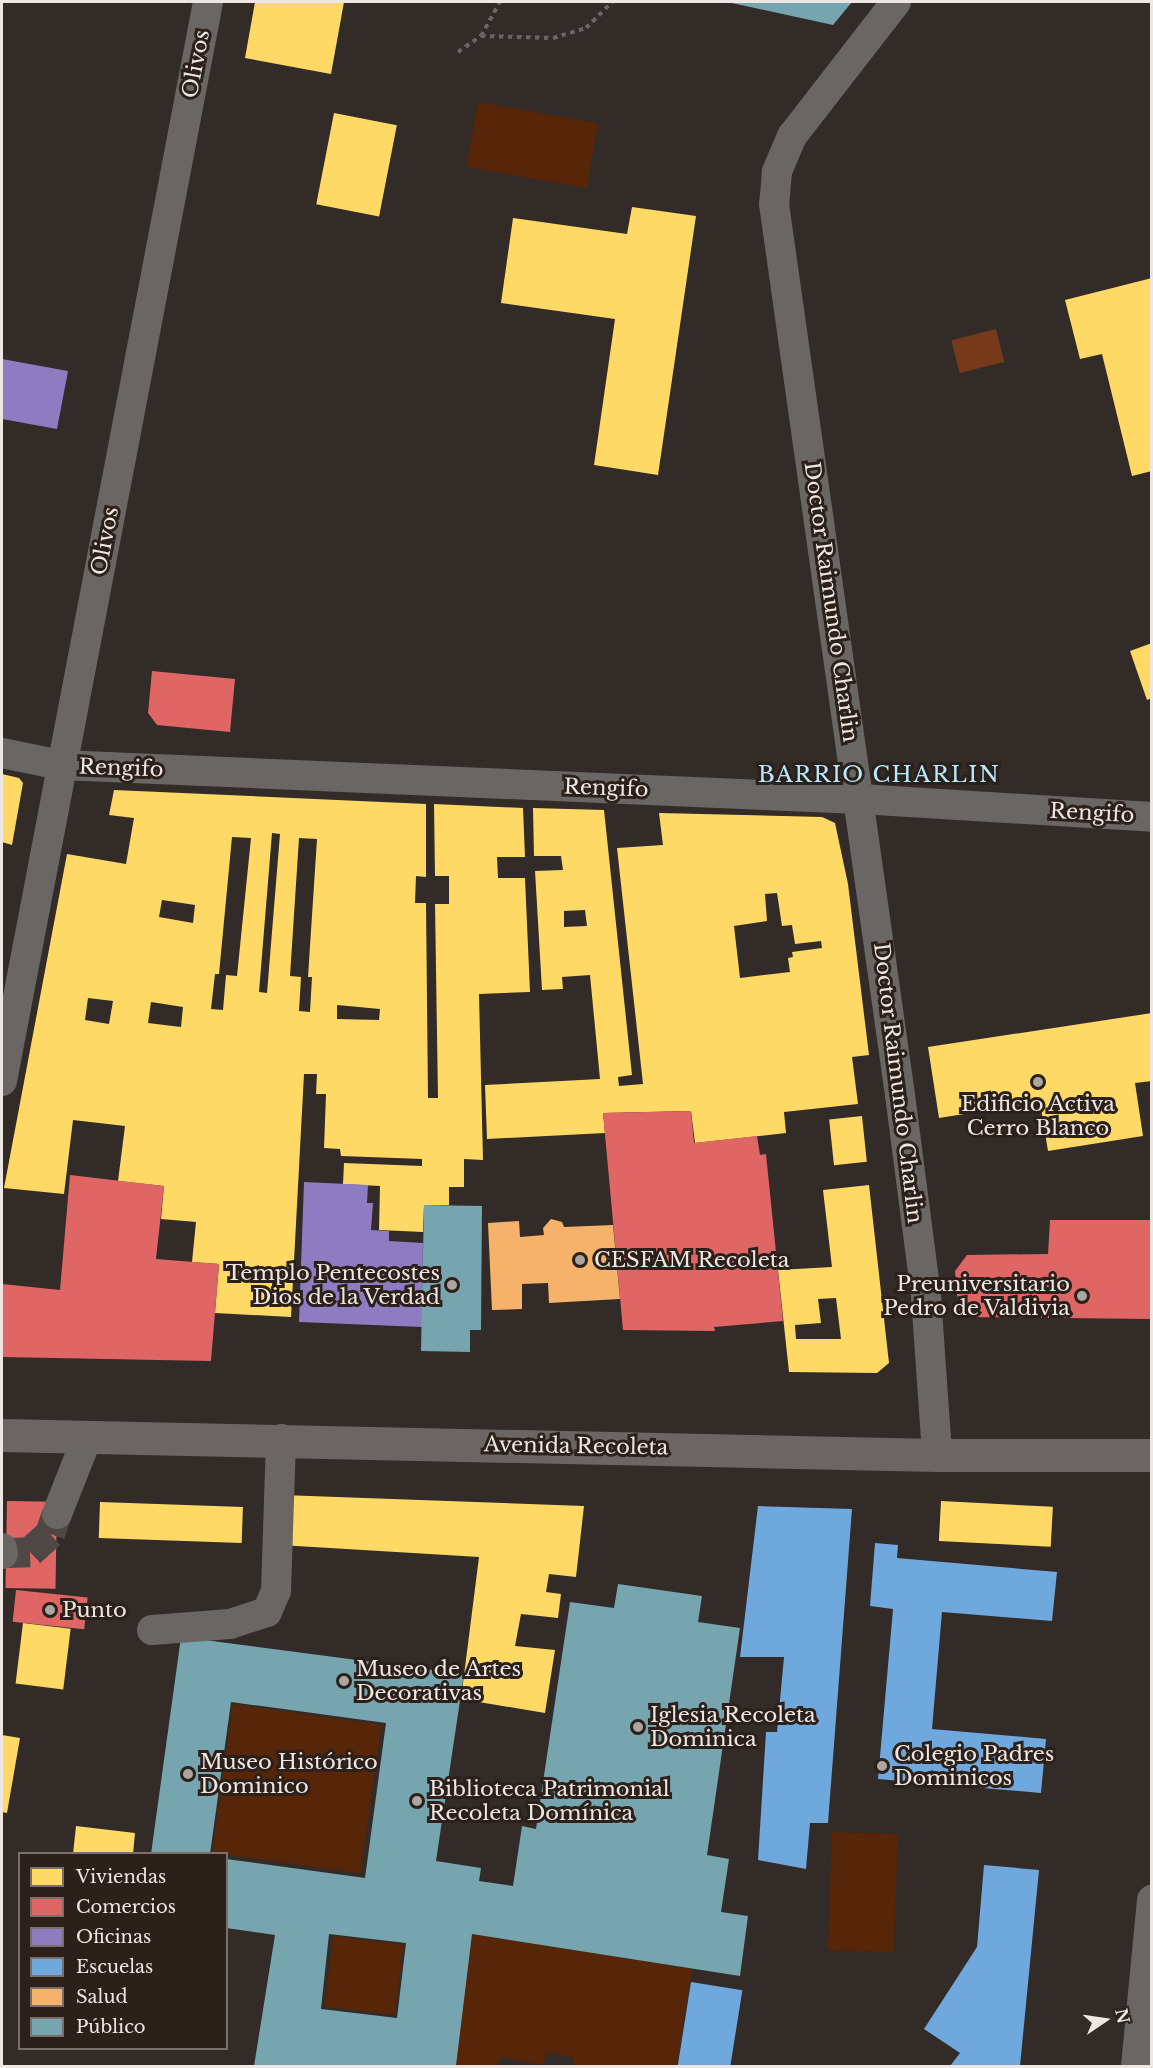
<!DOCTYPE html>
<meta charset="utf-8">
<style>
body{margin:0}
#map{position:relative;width:1153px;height:2068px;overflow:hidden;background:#322b28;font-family:"Libre Baskerville",serif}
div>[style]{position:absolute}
.green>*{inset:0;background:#572507;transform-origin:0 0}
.water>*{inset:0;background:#763a1b;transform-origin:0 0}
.homes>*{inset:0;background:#ffd966;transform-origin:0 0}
.shops>*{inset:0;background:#e06666;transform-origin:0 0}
.offices>*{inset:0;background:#8e7cc3}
.schools>*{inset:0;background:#6fa8dc;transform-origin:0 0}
.health>*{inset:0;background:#f6b26b}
.public>*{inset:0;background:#76a5af}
.minor-tunnel>*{height:30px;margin-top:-15px;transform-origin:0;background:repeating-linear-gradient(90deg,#4e4744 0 30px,transparent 0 45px)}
.path>*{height:4px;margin-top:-2px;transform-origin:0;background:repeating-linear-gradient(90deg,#696564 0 4.5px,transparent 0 9px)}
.minor>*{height:30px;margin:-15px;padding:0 15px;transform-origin:15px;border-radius:15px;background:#696664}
.major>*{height:33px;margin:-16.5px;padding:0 16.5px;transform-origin:16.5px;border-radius:16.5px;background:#6b6664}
.dots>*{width:16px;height:16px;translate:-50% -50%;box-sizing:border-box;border:3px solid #2c201a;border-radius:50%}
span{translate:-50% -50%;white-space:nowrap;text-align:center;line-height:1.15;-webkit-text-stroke:6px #2c201a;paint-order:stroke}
.street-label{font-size:21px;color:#eee6e2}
.poi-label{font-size:21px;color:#eee6e2}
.left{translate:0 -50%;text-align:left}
.right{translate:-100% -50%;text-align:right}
.neighbourhood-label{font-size:22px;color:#b6e9ff;letter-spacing:1.5px}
.frame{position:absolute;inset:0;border:3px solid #eee6e2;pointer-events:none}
.legend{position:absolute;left:18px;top:1852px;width:210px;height:198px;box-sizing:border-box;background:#2c201a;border:2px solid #7a6f6a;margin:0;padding:8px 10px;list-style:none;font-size:18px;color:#eee6e2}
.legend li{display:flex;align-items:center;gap:12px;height:30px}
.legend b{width:30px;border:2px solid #7a6f6a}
.north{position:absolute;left:1075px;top:1990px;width:60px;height:60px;-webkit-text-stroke:4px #2c201a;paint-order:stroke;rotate:77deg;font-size:16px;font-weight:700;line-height:24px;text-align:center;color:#eee6e2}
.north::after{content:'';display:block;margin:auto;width:21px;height:27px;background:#eee6e2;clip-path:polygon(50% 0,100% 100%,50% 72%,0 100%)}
</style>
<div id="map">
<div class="green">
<div style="left:478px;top:102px;width:122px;height:66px;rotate:10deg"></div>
<div style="left:233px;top:1704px;width:150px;height:150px;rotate:8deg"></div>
<div style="left:832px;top:1832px;width:66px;height:118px;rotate:2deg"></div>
<div style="clip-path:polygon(472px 1934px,692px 1969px,677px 2066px,573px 2066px,574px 2058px,546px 2053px,543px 2065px,500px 2057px,498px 2066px,456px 2066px)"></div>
<div style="left:333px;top:1936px;width:71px;height:71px;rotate:7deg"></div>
</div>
<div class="water">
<div style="left:996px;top:329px;width:34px;height:46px;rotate:76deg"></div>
</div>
<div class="homes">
<div style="clip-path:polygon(255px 2px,344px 2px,331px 74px,245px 58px)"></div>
<div style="left:334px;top:113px;width:64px;height:93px;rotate:11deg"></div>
<div style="clip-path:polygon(632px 207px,696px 216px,658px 475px,594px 465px,615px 319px,501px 303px,513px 218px,627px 234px)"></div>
<div style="clip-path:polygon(1152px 278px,1152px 471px,1132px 476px,1102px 354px,1080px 359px,1065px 300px)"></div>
<div style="clip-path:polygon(1152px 643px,1152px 698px,1147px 700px,1130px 651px)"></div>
<div style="clip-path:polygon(2px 774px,19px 778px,23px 783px,12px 845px,2px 842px)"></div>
<div style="clip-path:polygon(evenodd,114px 790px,426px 804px,426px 877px,416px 876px,415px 903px,426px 903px,428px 1098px,438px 1098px,435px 904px,449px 904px,449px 876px,435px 876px,434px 804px,523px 808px,525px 857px,497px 857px,498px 878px,525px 878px,530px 992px,479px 994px,483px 1160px,464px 1159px,464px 1187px,449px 1187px,449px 1205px,424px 1205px,423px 1232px,379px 1230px,380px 1186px,343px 1184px,344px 1163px,422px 1166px,422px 1159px,341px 1156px,340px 1149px,324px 1148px,326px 1094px,316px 1094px,317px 1074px,304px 1074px,291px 1317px,215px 1313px,219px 1264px,192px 1262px,196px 1222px,161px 1219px,164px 1186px,118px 1181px,125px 1126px,73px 1120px,64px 1194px,4px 1188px,67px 854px,126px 864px,134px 818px,109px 815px,114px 790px,272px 833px,280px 834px,267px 993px,259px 992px,272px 833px,114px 790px,232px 837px,251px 838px,237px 976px,226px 975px,223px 1010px,211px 1009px,215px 974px,219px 974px,232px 837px,114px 790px,299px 838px,317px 839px,308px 977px,312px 977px,310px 1012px,299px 1011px,301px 977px,290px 976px,299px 838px,114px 790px,162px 900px,195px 905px,193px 923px,159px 917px,162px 900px,114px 790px,88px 998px,113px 1001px,109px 1024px,85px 1020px,88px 998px,114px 790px,151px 1002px,183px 1007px,181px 1027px,148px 1023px,151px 1002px,114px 790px,337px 1005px,380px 1009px,379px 1020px,337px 1019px,337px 1005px)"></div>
<div style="clip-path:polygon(evenodd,533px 808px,604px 810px,632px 1075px,618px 1077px,619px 1086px,643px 1084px,617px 848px,663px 845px,659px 813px,822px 817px,835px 823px,848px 884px,869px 1055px,852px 1057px,858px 1104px,784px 1112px,786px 1133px,695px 1143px,691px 1111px,603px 1113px,605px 1133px,487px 1139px,485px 1085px,600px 1079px,590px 975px,562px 977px,563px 989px,542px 990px,535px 871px,563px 870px,561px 856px,534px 856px,533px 808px,777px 893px,782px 926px,792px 925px,795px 944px,821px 941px,822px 948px,792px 952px,793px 957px,788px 958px,790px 972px,740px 978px,734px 926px,767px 921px,765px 894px,777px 893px,533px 808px,585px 910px,587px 926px,564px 927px,564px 911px,585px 910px)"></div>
<div style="clip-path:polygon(1152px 1013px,1152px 1081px,1135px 1083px,1143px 1136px,1048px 1151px,1040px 1102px,939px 1118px,928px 1047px)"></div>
<div style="left:862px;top:1116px;width:46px;height:33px;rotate:84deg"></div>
<div style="clip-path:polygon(evenodd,869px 1185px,889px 1363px,877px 1373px,789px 1372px,778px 1270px,832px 1267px,823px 1190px,869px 1185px,836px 1298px,841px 1339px,796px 1339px,795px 1325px,821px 1323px,818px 1299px,836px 1298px)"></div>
<div style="clip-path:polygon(282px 1495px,584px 1506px,576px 1577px,549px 1574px,546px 1592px,561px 1594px,558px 1618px,521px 1614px,515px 1646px,555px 1650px,545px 1713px,461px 1699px,479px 1557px,280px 1545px)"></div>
<div style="left:941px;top:1501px;width:112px;height:40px;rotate:3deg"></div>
<div style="left:100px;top:1502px;width:143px;height:36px;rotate:2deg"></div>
<div style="left:23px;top:1623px;width:48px;height:61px;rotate:7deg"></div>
<div style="clip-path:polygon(2px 1735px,20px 1738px,7px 1813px,2px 1812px)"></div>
<div style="clip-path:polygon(76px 1826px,135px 1833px,133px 1854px,73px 1854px)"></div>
</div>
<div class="shops">
<div style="clip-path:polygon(152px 671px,235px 679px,230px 732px,157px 725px,148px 713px)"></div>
<div style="clip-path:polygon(691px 1111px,694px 1143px,757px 1136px,760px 1155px,766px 1154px,783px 1321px,714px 1327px,715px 1331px,623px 1330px,603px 1113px)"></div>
<div style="clip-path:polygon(70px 1175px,164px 1186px,156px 1259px,219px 1264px,211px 1361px,2px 1357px,2px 1284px,60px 1290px)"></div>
<div style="clip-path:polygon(1050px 1220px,1152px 1220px,1152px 1319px,959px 1317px,955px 1271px,967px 1255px,1048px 1254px)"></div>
<div style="left:7px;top:1501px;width:50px;height:87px;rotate:1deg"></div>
<div style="left:16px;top:1590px;width:72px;height:32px;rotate:6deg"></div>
</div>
<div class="offices">
<div style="clip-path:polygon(2px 359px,68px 371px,57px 429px,2px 419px)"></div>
<div style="clip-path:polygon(304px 1182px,368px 1185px,367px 1203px,373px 1203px,371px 1230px,389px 1231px,389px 1241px,423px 1243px,422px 1327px,299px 1322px)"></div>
</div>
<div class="schools">
<div style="clip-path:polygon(758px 1506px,852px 1509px,828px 1823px,810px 1823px,806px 1869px,758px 1860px,766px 1732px,777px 1732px,784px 1657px,740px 1657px)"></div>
<div style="clip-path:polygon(875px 1543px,898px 1545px,897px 1558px,1057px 1572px,1052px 1621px,942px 1612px,932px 1729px,1046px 1739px,1041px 1793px,878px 1779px,893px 1609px,870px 1606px)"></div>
<div style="clip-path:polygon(984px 1865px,1039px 1870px,1020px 2066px,950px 2066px,960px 2053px,924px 2029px,977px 1947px)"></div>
<div style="left:691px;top:1982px;width:52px;height:85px;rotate:9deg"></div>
</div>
<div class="health">
<div style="clip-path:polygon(551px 1219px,562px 1222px,564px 1227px,613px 1225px,620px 1299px,549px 1303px,548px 1283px,522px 1284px,522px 1309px,492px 1310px,488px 1223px,519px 1221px,520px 1237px,544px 1235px,543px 1228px)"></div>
</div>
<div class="public">
<div style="clip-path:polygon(727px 2px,852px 2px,833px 25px)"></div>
<div style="clip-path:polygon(424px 1205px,482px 1206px,481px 1330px,470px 1330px,470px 1352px,421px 1351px)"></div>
<div style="clip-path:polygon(evenodd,618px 1584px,702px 1596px,698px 1622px,740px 1628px,707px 1855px,729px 1859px,721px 1912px,748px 1916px,740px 1976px,472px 1934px,456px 2066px,254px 2066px,275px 1935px,226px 1928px,226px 1859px,365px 1878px,386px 1723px,231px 1702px,210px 1854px,151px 1854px,181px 1637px,464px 1674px,436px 1861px,481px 1868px,479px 1881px,513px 1886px,522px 1826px,536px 1829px,570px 1602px,614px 1608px,618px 1584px,329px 1934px,406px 1943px,397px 2018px,321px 2009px,329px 1934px)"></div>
</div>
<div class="minor-tunnel">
<div style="left:6px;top:1553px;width:24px;rotate:-2deg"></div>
<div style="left:30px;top:1552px;width:27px;rotate:-42deg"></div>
<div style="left:50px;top:1534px;width:21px;rotate:-71deg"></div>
</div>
<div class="path">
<div style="left:481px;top:36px;width:72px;rotate:1.6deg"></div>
<div style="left:553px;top:38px;width:34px;rotate:-17deg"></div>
<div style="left:586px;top:28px;width:37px;rotate:-45deg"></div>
<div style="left:458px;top:52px;width:28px;rotate:-35deg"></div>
<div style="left:481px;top:36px;width:39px;rotate:-61deg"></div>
</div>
<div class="minor">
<div style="left:896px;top:2px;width:170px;rotate:127.8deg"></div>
<div style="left:792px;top:136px;width:39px;rotate:113deg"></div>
<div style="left:777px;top:172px;width:32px;rotate:95deg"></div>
<div style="left:774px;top:204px;width:900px;rotate:81.95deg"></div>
<div style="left:900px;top:1095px;width:203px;rotate:82.6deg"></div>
<div style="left:926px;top:1296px;width:159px;rotate:86deg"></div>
<div style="left:2px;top:753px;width:60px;rotate:11.5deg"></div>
<div style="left:61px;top:765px;width:800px;rotate:2.44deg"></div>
<div style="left:860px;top:799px;width:293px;rotate:3.5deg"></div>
<div style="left:2px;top:1081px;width:1098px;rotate:-79.19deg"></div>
<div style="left:57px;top:1514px;width:82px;rotate:-68.5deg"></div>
<div style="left:2px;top:1548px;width:6px;rotate:81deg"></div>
<div style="left:152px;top:1630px;width:78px;rotate:-4.4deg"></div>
<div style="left:230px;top:1624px;width:39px;rotate:-18deg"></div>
<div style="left:267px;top:1612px;width:23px;rotate:-67deg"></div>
<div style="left:276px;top:1591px;width:152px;rotate:-88.1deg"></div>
<div style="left:1136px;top:2066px;width:167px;rotate:-84.5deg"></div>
</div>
<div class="major">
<div style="left:2px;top:1435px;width:935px;rotate:1.23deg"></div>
<div style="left:937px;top:1455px;width:215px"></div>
</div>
<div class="dots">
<div style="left:1038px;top:1082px;background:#aca5a1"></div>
<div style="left:580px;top:1260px;background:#aca5a1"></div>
<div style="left:452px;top:1285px;background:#aca5a1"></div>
<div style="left:1082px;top:1296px;background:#aca5a1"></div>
<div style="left:50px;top:1610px;background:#aca5a1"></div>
<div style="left:344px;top:1681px;background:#aca5a1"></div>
<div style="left:638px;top:1727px;background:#aca5a1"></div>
<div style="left:882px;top:1766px;background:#aca5a1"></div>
<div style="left:188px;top:1774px;background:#aca5a1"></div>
<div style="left:417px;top:1801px;background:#aca5a1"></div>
</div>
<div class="street-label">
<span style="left:196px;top:64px;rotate:-79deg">Olivos</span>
<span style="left:105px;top:541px;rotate:-79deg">Olivos</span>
<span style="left:831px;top:602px;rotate:82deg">Doctor Raimundo Charlin</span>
<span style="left:121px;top:768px;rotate:2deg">Rengifo</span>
<span style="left:606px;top:788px;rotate:2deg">Rengifo</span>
<span style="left:1092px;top:813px;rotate:3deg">Rengifo</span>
<span style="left:898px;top:1083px;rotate:83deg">Doctor Raimundo Charlin</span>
<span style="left:576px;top:1446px;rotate:1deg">Avenida Recoleta</span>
</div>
<div class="poi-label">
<span style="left:1038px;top:1116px">Edificio Activa<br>Cerro Blanco</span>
<span class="left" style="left:594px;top:1260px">CESFAM Recoleta</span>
<span class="right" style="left:440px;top:1285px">Templo Pentecostes<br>Dios de la Verdad</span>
<span class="right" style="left:1070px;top:1296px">Preuniversitario<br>Pedro de Valdivia</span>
<span class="left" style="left:62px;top:1610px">Punto</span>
<span class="left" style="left:356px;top:1681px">Museo de Artes<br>Decorativas</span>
<span class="left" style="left:650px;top:1727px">Iglesia Recoleta<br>Dominica</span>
<span class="left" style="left:894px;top:1766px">Colegio Padres<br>Dominicos</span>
<span class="left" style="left:200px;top:1774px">Museo Histórico<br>Dominico</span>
<span class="left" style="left:429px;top:1801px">Biblioteca Patrimonial<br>Recoleta Domínica</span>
</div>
<div class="neighbourhood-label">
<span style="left:879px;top:775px">BARRIO CHARLIN</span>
</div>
<div class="frame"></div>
<ul class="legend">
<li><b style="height:16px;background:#ffd966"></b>Viviendas</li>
<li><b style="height:16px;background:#e06666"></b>Comercios</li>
<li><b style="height:16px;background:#8e7cc3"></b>Oficinas</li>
<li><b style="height:16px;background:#6fa8dc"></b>Escuelas</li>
<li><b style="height:16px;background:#f6b26b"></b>Salud</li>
<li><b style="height:16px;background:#76a5af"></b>Público</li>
</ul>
<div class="north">N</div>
</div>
